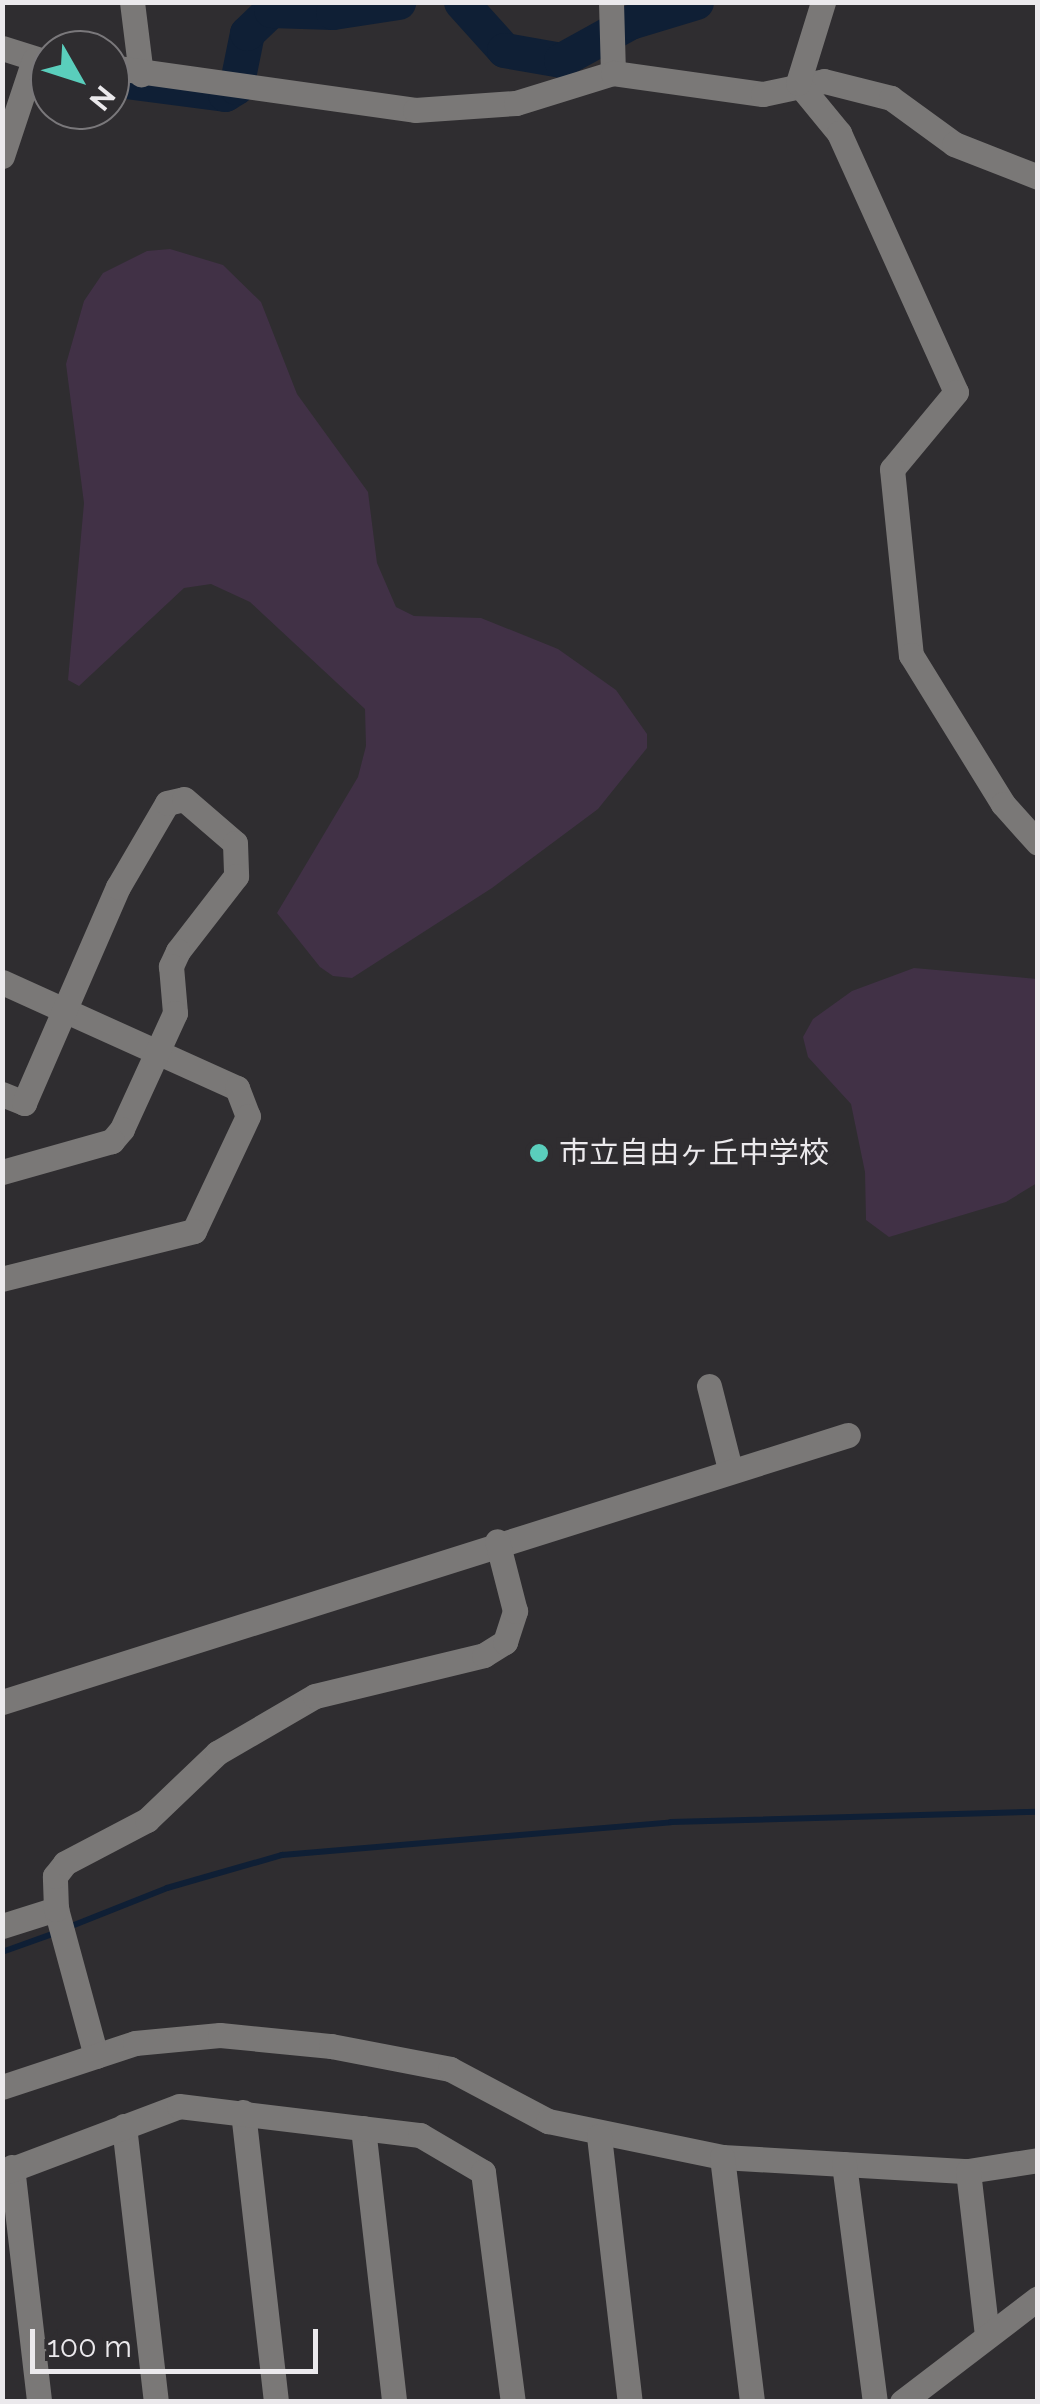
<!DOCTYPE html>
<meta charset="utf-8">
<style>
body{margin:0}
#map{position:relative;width:1040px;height:2404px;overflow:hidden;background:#2f2d30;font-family:Raleway,"Noto Sans JP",sans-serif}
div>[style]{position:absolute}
.green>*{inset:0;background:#413146}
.stream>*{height:6px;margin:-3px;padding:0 3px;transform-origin:3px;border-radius:3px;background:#0f1f35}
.river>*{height:35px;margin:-17.5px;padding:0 17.5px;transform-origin:17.5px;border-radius:17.5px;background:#0f1f35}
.minor>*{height:25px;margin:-12.5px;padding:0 12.5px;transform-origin:12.5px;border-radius:12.5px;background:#7a7877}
.dots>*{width:28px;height:28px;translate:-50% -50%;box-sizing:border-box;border:5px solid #2f2d30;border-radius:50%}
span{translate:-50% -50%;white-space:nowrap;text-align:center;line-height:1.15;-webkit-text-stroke:9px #2f2d30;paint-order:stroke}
.poi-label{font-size:30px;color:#ebe9ec}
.left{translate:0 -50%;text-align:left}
.frame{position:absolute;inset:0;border:5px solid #ebe9ec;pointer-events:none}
.north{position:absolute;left:30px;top:30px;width:100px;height:100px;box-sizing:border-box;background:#2f2d30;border:2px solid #7a787b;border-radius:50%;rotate:129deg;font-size:28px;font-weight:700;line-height:40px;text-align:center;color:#ebe9ec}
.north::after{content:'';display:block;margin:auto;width:35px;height:45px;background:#5acebc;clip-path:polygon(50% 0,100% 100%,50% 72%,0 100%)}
.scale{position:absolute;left:30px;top:2329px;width:288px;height:45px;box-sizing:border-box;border:5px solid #ebe9ec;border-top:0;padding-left:12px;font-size:30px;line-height:35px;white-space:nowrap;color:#ebe9ec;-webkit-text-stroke:8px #2f2d30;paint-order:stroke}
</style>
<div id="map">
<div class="green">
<div style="clip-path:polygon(170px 249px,223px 265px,261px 302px,297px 394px,368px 492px,377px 563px,396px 607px,414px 616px,481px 618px,558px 649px,616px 690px,647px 734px,647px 748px,598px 809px,492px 888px,352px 978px,333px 976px,320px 967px,277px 913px,358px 777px,366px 746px,365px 709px,250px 602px,211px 584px,184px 588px,79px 686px,68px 680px,84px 503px,66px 364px,84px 301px,103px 273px,147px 251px)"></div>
<div style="clip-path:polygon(914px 968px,1037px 979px,1037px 1183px,1006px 1202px,889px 1237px,866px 1220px,865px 1172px,851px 1104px,808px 1057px,803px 1037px,813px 1019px,852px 991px)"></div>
</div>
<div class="stream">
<div style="left:69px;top:1927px;width:105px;rotate:-21.7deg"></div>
<div style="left:167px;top:1888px;width:120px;rotate:-16deg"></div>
<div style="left:282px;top:1855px;width:390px;rotate:-4.8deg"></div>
<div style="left:671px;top:1822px;width:367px;rotate:-1.6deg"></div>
<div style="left:2px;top:1952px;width:59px;rotate:-19.7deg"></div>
</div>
<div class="river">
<div style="left:461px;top:2px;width:64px;rotate:48.1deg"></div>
<div style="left:504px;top:50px;width:58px;rotate:10deg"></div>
<div style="left:561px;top:60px;width:79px;rotate:-28.8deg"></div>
<div style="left:630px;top:22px;width:69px;rotate:-16.9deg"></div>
<div style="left:110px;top:79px;width:116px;rotate:7.4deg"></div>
<div style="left:225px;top:94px;width:13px;rotate:-32deg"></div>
<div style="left:236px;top:87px;width:55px;rotate:-78.5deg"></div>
<div style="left:247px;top:33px;width:33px;rotate:-44deg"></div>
<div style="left:271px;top:10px;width:62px;rotate:1.8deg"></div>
<div style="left:333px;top:12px;width:66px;rotate:-8.7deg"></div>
</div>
<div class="minor">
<div style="left:132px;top:2px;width:73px;rotate:82.9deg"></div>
<div style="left:611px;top:2px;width:71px;rotate:88.4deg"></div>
<div style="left:2px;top:48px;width:50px;rotate:17.4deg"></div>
<div style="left:110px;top:67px;width:308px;rotate:8deg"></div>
<div style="left:415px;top:110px;width:101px;rotate:-4deg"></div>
<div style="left:516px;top:103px;width:102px;rotate:-17.2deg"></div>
<div style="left:613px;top:73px;width:151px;rotate:8deg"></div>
<div style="left:763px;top:94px;width:62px;rotate:-12deg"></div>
<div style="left:824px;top:81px;width:69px;rotate:14.2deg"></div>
<div style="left:891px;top:98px;width:78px;rotate:36.1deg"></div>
<div style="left:954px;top:144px;width:90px;rotate:21.4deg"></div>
<div style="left:798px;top:83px;width:65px;rotate:50.6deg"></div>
<div style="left:839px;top:133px;width:284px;rotate:65.7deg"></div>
<div style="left:956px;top:392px;width:100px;rotate:129.7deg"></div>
<div style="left:892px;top:469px;width:187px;rotate:84.2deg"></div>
<div style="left:911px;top:655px;width:175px;rotate:58.3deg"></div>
<div style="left:1003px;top:804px;width:52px;rotate:48.1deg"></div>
<div style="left:798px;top:83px;width:85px;rotate:-72.8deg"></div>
<div style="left:2px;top:156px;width:101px;rotate:-71.6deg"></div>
<div style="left:2px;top:982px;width:258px;rotate:24.3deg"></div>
<div style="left:237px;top:1088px;width:30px;rotate:69deg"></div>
<div style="left:248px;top:1116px;width:127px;rotate:115.2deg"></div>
<div style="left:194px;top:1231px;width:198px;rotate:166deg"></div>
<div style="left:2px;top:1094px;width:24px;rotate:22deg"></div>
<div style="left:24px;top:1103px;width:236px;rotate:-66.5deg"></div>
<div style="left:118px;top:887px;width:97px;rotate:-59.7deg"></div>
<div style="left:167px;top:803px;width:17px;rotate:-13deg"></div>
<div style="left:184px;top:799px;width:67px;rotate:40.8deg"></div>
<div style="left:235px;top:843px;width:33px;rotate:88deg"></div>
<div style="left:236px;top:876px;width:95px;rotate:127.7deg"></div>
<div style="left:178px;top:951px;width:17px;rotate:115deg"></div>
<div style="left:171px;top:966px;width:47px;rotate:85.1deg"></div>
<div style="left:175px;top:1013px;width:128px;rotate:114.6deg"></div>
<div style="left:122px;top:1129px;width:16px;rotate:130deg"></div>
<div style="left:112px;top:1141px;width:114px;rotate:164.3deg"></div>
<div style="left:709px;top:1386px;width:86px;rotate:75.8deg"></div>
<div style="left:2px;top:1702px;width:887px;rotate:-17.52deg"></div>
<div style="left:2px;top:1926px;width:57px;rotate:-17.5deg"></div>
<div style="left:96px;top:2056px;width:152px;rotate:-105.2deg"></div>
<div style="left:56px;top:1909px;width:33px;rotate:-92deg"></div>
<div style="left:55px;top:1876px;width:16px;rotate:-52deg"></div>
<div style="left:65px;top:1863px;width:93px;rotate:-27.7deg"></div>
<div style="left:147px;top:1820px;width:97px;rotate:-43.7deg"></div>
<div style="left:217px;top:1753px;width:113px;rotate:-30.2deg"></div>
<div style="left:315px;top:1696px;width:174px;rotate:-13.6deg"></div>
<div style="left:484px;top:1655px;width:25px;rotate:-32deg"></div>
<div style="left:505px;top:1642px;width:33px;rotate:-72deg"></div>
<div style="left:515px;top:1611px;width:72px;rotate:-104.4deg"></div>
<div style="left:2px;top:2087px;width:140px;rotate:-18.3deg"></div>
<div style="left:135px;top:2043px;width:85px;rotate:-5.4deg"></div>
<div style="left:220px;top:2035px;width:112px;rotate:5.7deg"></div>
<div style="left:331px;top:2046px;width:121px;rotate:10.9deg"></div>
<div style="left:450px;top:2069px;width:111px;rotate:28deg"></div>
<div style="left:548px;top:2121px;width:178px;rotate:11.7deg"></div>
<div style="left:722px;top:2157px;width:246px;rotate:3.3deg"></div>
<div style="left:968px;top:2171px;width:71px;rotate:-8.9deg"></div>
<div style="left:243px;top:2112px;width:292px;rotate:83.5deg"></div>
<div style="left:124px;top:2126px;width:278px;rotate:83.4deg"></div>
<div style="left:363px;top:2128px;width:276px;rotate:83.5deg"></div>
<div style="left:599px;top:2136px;width:268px;rotate:83.4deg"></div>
<div style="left:722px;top:2157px;width:247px;rotate:83deg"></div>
<div style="left:844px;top:2164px;width:240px;rotate:82.6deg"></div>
<div style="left:12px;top:2167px;width:237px;rotate:83.4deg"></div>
<div style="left:968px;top:2171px;width:166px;rotate:83.4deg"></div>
<div style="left:2px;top:2173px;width:189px;rotate:-20.7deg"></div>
<div style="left:179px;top:2106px;width:243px;rotate:6.9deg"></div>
<div style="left:420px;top:2135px;width:73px;rotate:30.4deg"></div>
<div style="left:483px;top:2172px;width:232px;rotate:82.6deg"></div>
<div style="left:902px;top:2402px;width:171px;rotate:-37.4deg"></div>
</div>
<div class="dots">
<div style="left:539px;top:1153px;background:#5acebc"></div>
</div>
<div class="poi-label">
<span class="left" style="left:559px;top:1153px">市立自由ヶ丘中学校</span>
</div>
<div class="frame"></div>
<div class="north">N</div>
<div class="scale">100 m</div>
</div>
